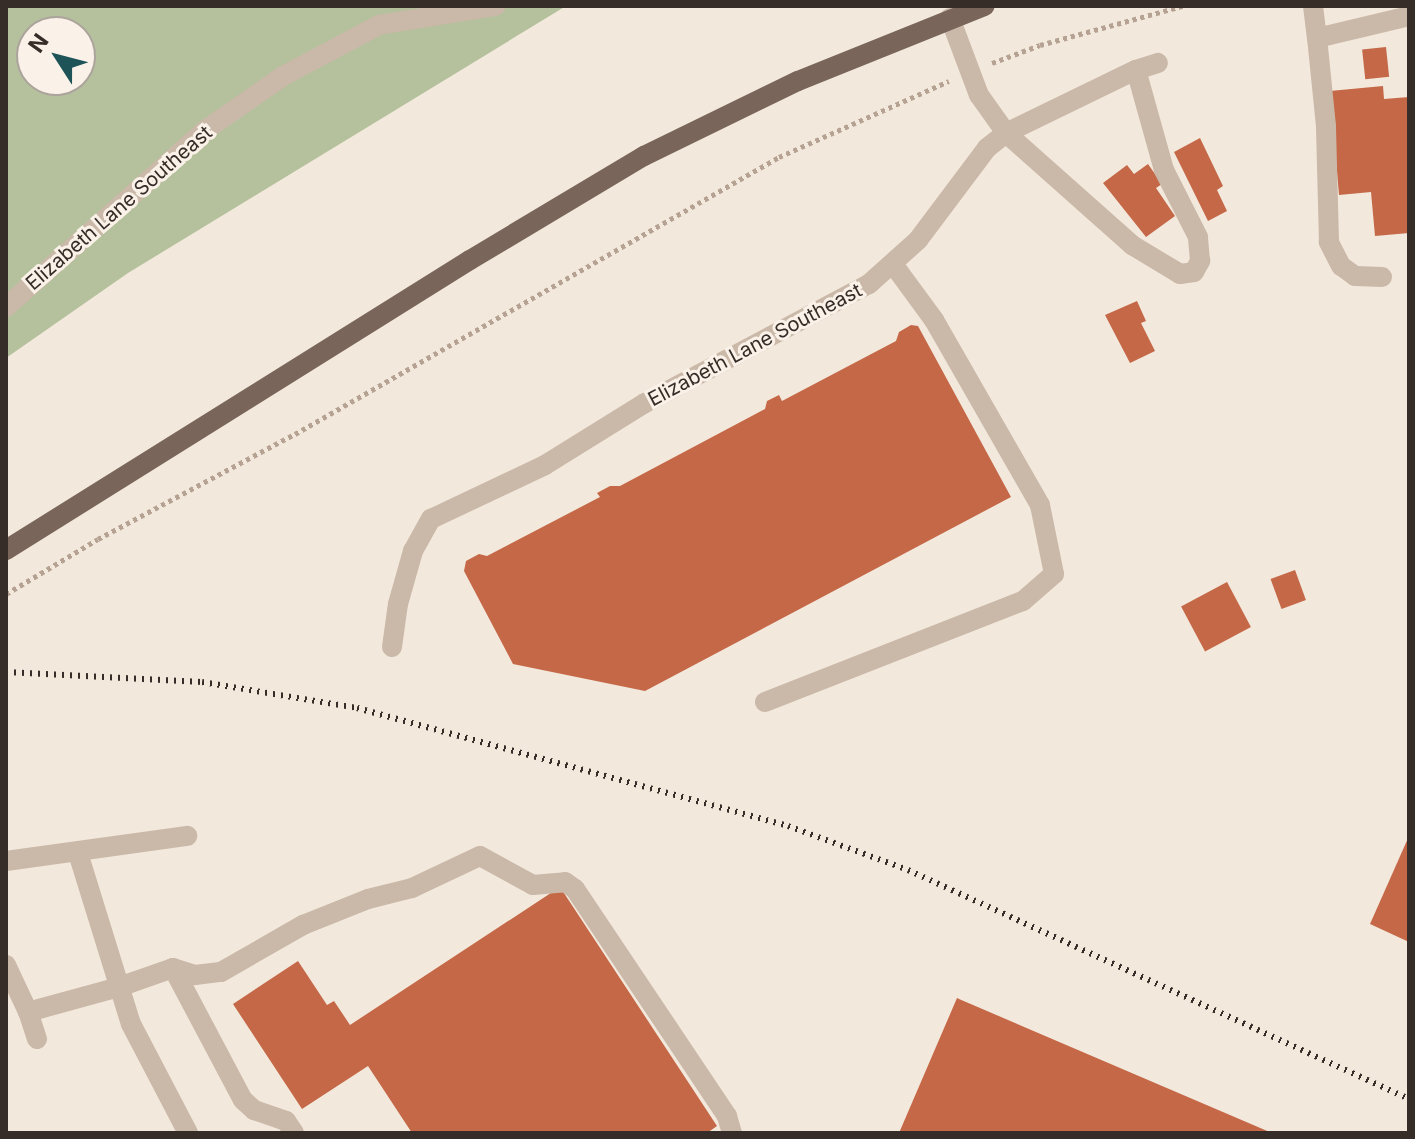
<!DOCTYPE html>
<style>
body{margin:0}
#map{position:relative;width:1415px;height:1139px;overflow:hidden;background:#f2e8dc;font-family:Inter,sans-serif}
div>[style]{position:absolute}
.green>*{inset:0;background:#b4c19c}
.building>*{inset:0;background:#c56847;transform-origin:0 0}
.path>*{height:5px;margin-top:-2.5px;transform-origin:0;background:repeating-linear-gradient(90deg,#b6a292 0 4px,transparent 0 8px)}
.minor>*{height:20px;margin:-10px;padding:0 10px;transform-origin:10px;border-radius:10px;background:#cab8a8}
.major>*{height:20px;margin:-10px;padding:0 10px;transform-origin:10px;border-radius:10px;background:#79655a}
.rail>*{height:6px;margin-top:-3px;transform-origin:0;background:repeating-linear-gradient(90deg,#372d28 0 2px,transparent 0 8px)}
span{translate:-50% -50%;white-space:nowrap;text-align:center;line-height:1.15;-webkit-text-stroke:6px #faf2e9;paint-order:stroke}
.street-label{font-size:20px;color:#372d28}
.frame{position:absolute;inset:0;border:8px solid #372d28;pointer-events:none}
.north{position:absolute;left:16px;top:16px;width:80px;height:80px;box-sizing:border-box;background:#faf2e9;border:2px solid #aca39c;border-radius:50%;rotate:306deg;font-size:22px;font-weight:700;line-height:32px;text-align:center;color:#372d28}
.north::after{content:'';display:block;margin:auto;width:28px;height:36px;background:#1e5458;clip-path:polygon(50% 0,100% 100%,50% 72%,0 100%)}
</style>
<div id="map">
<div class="green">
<div style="clip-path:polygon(evenodd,6px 6px,566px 6px,128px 273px,6px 358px,6px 6px,32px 32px,80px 32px,80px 80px,32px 80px,32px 32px)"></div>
</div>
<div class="building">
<div style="left:1386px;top:47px;width:30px;height:24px;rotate:84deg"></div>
<div style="clip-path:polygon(1383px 86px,1384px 99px,1409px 97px,1409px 233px,1375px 236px,1371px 192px,1339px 195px,1330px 91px)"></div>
<div style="clip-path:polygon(1200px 138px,1223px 186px,1217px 190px,1227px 211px,1208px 221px,1174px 152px)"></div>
<div style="clip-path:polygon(1148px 164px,1162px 184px,1156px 188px,1175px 216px,1146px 237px,1103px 183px,1127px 165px,1134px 174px)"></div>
<div style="clip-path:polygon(1137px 301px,1146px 321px,1141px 323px,1155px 351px,1130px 363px,1105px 315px)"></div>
<div style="clip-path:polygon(911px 325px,918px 326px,1011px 497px,645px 691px,513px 664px,464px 571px,466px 561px,479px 554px,487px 556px,600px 497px,597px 493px,610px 486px,620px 486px,765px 409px,767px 401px,779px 395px,782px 401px,896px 341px,899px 332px)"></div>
<div style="left:1295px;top:570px;width:32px;height:26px;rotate:70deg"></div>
<div style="left:1227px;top:582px;width:51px;height:52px;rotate:62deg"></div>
<div style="clip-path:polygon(1409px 836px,1409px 942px,1370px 924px)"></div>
<div style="clip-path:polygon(560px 887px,717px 1126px,707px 1133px,412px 1133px,368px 1066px,302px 1109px,233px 1004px,298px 961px,327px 1005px,334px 1001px,350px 1025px)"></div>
<div style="clip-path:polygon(957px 998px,959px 999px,1272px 1133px,899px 1133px)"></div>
</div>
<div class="path">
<div style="left:992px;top:63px;width:51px;rotate:-20.6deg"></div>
<div style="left:1040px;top:45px;width:148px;rotate:-15.3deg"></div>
<div style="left:6px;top:594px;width:107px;rotate:-30.9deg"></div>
<div style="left:98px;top:539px;width:223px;rotate:-28.1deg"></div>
<div style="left:295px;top:434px;width:558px;rotate:-29.78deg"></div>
<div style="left:779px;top:157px;width:186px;rotate:-24.1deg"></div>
</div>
<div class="minor">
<div style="left:1313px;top:6px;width:32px;rotate:83deg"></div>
<div style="left:950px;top:18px;width:82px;rotate:69.4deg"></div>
<div style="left:979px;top:95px;width:47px;rotate:54.6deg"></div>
<div style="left:1006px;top:133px;width:169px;rotate:41.6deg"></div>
<div style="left:1132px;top:245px;width:56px;rotate:31.1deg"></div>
<div style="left:1180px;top:274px;width:14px;rotate:-8deg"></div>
<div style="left:1194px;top:272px;width:13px;rotate:-61deg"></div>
<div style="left:1200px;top:261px;width:24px;rotate:-95deg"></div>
<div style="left:1198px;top:237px;width:75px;rotate:-116.9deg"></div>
<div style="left:1164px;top:170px;width:104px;rotate:-105.6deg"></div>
<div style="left:1382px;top:277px;width:27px;rotate:-178deg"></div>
<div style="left:1355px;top:276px;width:17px;rotate:-144deg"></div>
<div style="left:1341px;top:266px;width:27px;rotate:-117deg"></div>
<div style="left:1329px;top:242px;width:116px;rotate:-91.5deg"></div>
<div style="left:1326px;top:126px;width:88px;rotate:-95.8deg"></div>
<div style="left:1317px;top:38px;width:95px;rotate:-13.4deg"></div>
<div style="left:6px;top:307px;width:265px;rotate:-41.6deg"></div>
<div style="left:204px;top:131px;width:96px;rotate:-34.8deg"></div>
<div style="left:283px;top:76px;width:109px;rotate:-28deg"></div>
<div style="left:379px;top:25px;width:118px;rotate:-9.3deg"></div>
<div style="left:392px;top:647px;width:43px;rotate:-82.1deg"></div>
<div style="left:398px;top:604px;width:55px;rotate:-74.2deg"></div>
<div style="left:413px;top:551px;width:37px;rotate:-61deg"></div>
<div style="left:431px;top:519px;width:126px;rotate:-25.3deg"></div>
<div style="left:545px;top:465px;width:118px;rotate:-31.8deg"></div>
<div style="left:645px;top:403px;width:254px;rotate:-28deg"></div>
<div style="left:869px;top:284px;width:66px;rotate:-41.9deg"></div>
<div style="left:918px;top:240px;width:115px;rotate:-53.1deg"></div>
<div style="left:987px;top:148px;width:24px;rotate:-38deg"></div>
<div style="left:1006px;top:133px;width:144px;rotate:-25.9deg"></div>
<div style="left:1136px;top:70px;width:23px;rotate:-18deg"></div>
<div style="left:765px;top:702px;width:277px;rotate:-21.4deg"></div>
<div style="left:1023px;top:601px;width:41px;rotate:-41.1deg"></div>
<div style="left:1054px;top:574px;width:70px;rotate:-101.5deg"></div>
<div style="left:1040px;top:505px;width:213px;rotate:-119.8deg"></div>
<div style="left:934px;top:320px;width:69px;rotate:-126.2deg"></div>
<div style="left:78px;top:853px;width:179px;rotate:72.8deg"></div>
<div style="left:131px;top:1024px;width:123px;rotate:62.4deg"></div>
<div style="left:6px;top:861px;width:183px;rotate:-7.9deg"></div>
<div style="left:6px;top:965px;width:52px;rotate:64.9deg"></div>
<div style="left:173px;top:968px;width:23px;rotate:18deg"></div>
<div style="left:195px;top:975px;width:26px;rotate:-7deg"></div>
<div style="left:221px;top:972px;width:95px;rotate:-29.8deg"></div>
<div style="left:303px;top:925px;width:70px;rotate:-21.8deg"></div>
<div style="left:368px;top:899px;width:45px;rotate:-14deg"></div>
<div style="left:412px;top:888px;width:75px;rotate:-25.2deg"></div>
<div style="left:480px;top:856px;width:60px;rotate:28.7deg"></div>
<div style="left:533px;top:885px;width:32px;rotate:-5deg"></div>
<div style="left:565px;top:882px;width:12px;rotate:35deg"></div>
<div style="left:575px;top:889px;width:273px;rotate:56.2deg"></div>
<div style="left:727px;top:1116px;width:18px;rotate:74deg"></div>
<div style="left:37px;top:1039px;width:28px;rotate:-108deg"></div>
<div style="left:28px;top:1012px;width:94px;rotate:-15.4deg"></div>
<div style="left:119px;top:987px;width:57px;rotate:-19.4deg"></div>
<div style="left:173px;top:968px;width:149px;rotate:62.1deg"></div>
<div style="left:243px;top:1100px;width:15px;rotate:42deg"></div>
<div style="left:254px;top:1110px;width:34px;rotate:19deg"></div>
<div style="left:286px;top:1121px;width:14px;rotate:56deg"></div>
</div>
<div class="major">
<div style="left:6px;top:550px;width:547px;rotate:-32.01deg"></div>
<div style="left:470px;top:260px;width:203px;rotate:-30.9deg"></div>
<div style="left:644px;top:156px;width:171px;rotate:-26deg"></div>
<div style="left:798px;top:81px;width:201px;rotate:-21.9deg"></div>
</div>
<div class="rail">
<div style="left:6px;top:672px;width:196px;rotate:2.9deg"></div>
<div style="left:202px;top:682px;width:157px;rotate:9.5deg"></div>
<div style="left:357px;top:708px;width:447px;rotate:15.3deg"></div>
<div style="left:788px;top:826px;width:128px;rotate:20.1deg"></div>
<div style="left:908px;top:870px;width:551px;rotate:24.56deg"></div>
</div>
<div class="street-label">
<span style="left:119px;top:208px;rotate:-41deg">Elizabeth Lane Southeast</span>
<span style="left:755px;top:345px;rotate:-28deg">Elizabeth Lane Southeast</span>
</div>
<div class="frame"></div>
<div class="north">N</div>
</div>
